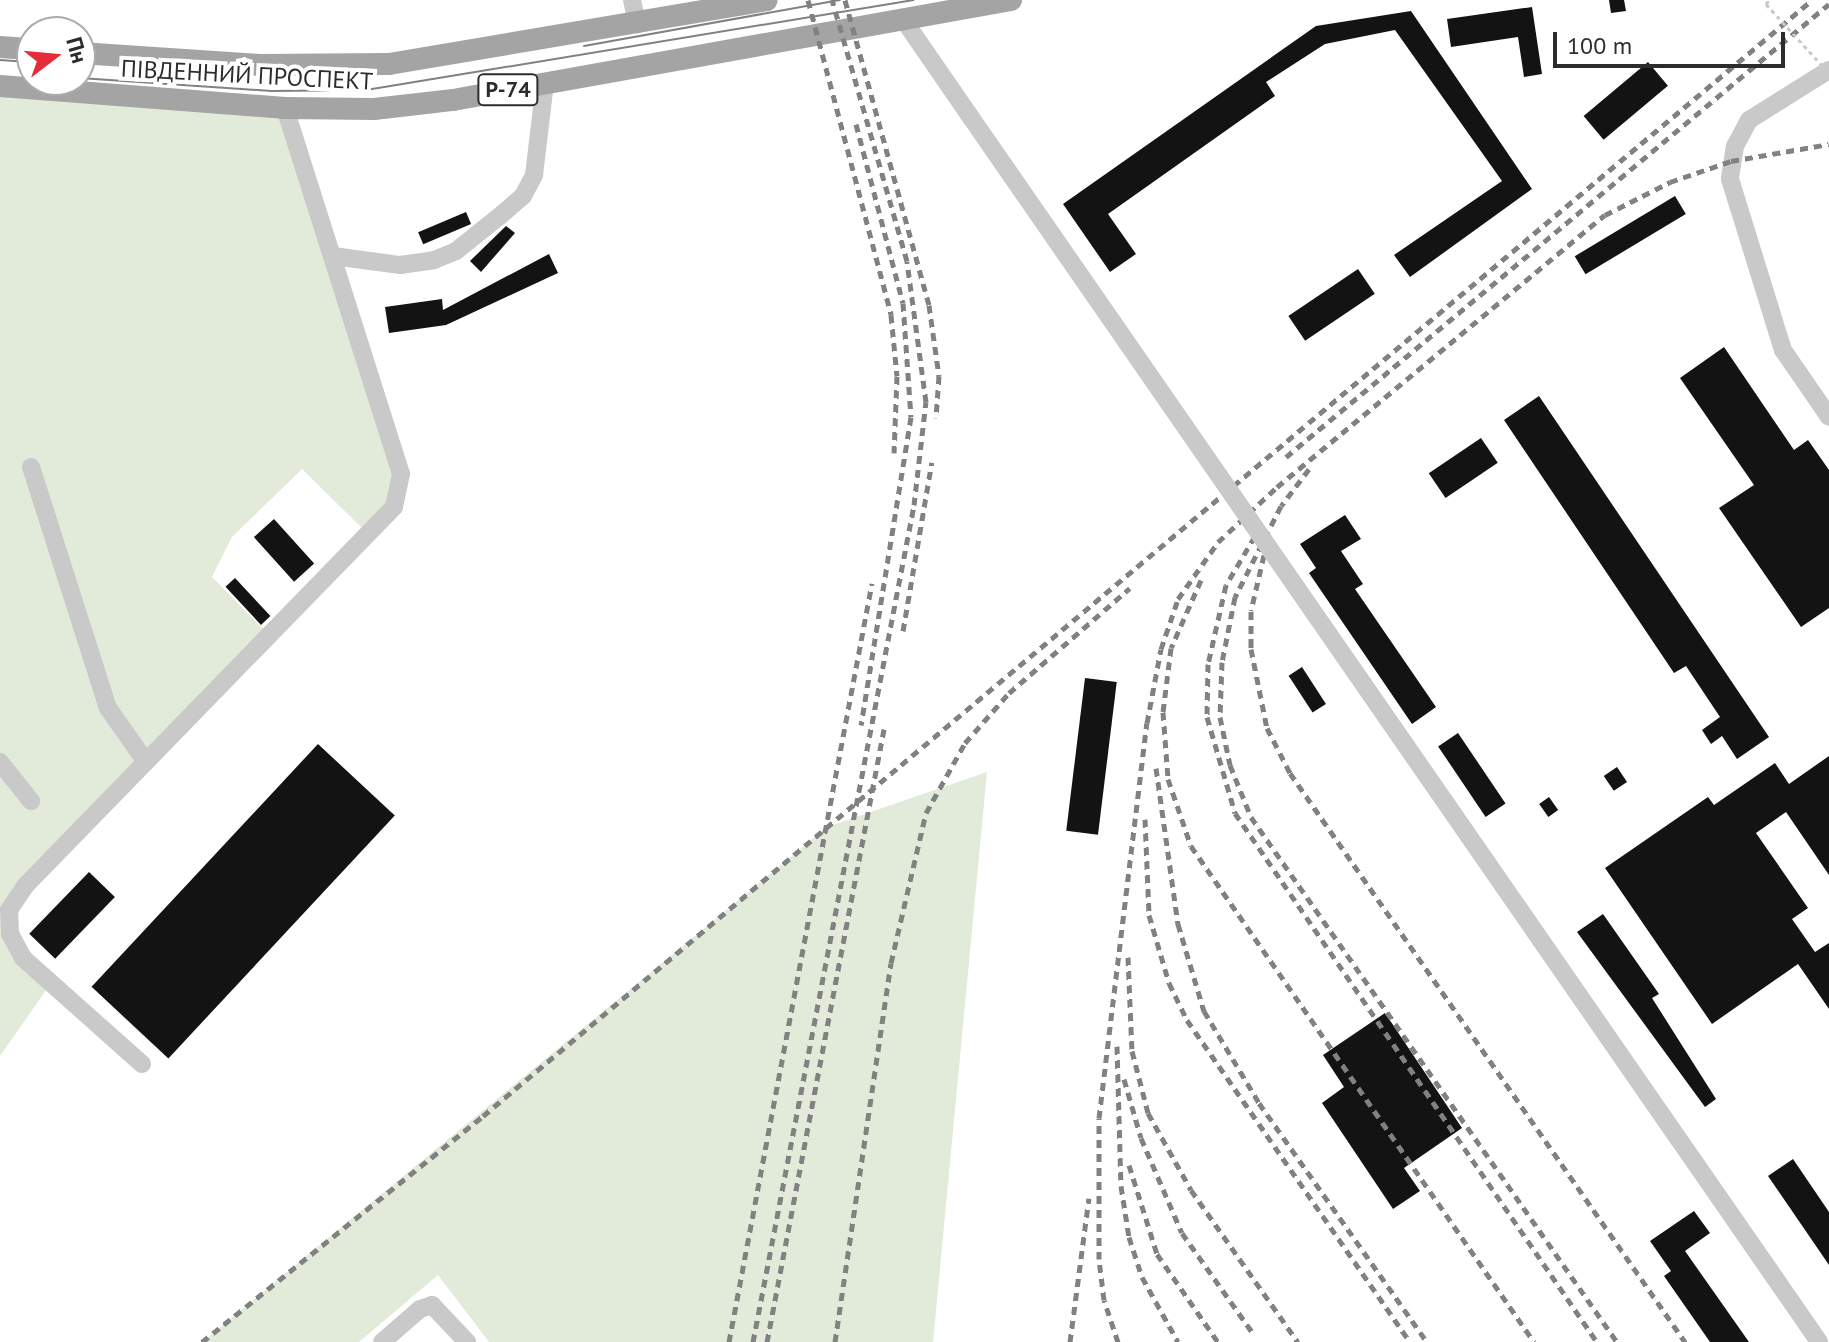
<!DOCTYPE html>
<meta charset="utf-8">
<style>
body{margin:0}
#map{position:relative;width:1829px;height:1342px;overflow:hidden;background:#fff;font-family:"PT Sans",sans-serif}
div>[style]{position:absolute}
.green>*{inset:0;background:#e2ead9}
.building>*{inset:0;background:#131313;transform-origin:0 0}
.path>*{height:3px;margin-top:-1.5px;transform-origin:0;background:repeating-linear-gradient(90deg,#c9c9c9 0 4px,transparent 0 8px)}
.minor>*{height:18px;margin:-9px;padding:0 9px;transform-origin:9px;border-radius:9px;background:#c9c9c9}
.major>*{height:22px;margin:-11px;padding:0 11px;transform-origin:11px;border-radius:11px;background:#a4a4a4}
.tram>*{height:2px;margin:-1px;padding:0 1px;transform-origin:1px;border-radius:1px;background:#818181}
.rail>*{height:5px;margin-top:-2.5px;transform-origin:0;background:repeating-linear-gradient(90deg,#818181 0 8px,transparent 0 14px)}
.path-bridge>*{height:3px;margin-top:-1.5px;transform-origin:0;background:repeating-linear-gradient(90deg,#c9c9c9 0 4px,transparent 0 8px)}
.minor-bridge>*{height:18px;margin:-9px;padding:0 9px;transform-origin:9px;border-radius:9px;background:#c9c9c9}
span{translate:-50% -50%;white-space:nowrap;text-align:center;line-height:1.15;-webkit-text-stroke:8px #fff;paint-order:stroke}
.shield-label span{padding:2px 6px;background:#fff;border:2px solid;border-radius:6px;-webkit-text-stroke-width:0}
.shield-label{font-size:22px;color:#2c2c2c;font-weight:700}
.street-label{font-size:24px;color:#2c2c2c}
.north{position:absolute;left:16px;top:16px;width:80px;height:80px;box-sizing:border-box;background:#fff;border:2px solid #ababab;border-radius:50%;rotate:74deg;font-size:22px;font-weight:700;line-height:32px;text-align:center;color:#2c2c2c}
.north::after{content:'';display:block;margin:auto;width:28px;height:36px;background:#e62c39;clip-path:polygon(50% 0,100% 100%,50% 72%,0 100%)}
.scale{position:absolute;left:1553px;top:32px;width:232px;height:36px;box-sizing:border-box;border:4px solid #2c2c2c;border-top:0;padding-left:10px;font-size:24px;line-height:28px;white-space:nowrap;color:#2c2c2c;-webkit-text-stroke:6px #fff;paint-order:stroke}
</style>
<div id="map">
<div class="green">
<div style="clip-path:polygon(0 86px,285px 108px,401px 474px,394px 507px,368px 534px,302px 469px,232px 537px,212px 577px,270px 636px,25px 886px,10px 934px,51px 983px,0 1056px)"></div>
<div style="clip-path:polygon(987px 772px,933px 1342px,489px 1342px,438px 1275px,359px 1342px,202px 1342px,827px 827px)"></div>
</div>
<div class="building">
<div style="clip-path:polygon(1609px 0,1624px 0,1626px 11px,1611px 13px)"></div>
<div style="clip-path:polygon(1532px 7px,1542px 74px,1524px 77px,1518px 37px,1451px 47px,1447px 19px)"></div>
<div style="clip-path:polygon(1411px 11px,1532px 189px,1410px 277px,1394px 255px,1502px 181px,1395px 30px,1325px 44px,1266px 82px,1275px 96px,1108px 214px,1136px 254px,1110px 272px,1063px 204px,1316px 26px)"></div>
<div style="left:1648px;top:62px;width:31px;height:84px;rotate:50deg"></div>
<div style="left:1675px;top:196px;width:21px;height:117px;rotate:59deg"></div>
<div style="left:466px;top:212px;width:13px;height:52px;rotate:67deg"></div>
<div style="clip-path:polygon(506px 226px,515px 233px,481px 272px,470px 261px)"></div>
<div style="clip-path:polygon(549px 254px,558px 273px,446px 325px,389px 333px,385px 307px,442px 299px,443px 310px)"></div>
<div style="left:1358px;top:269px;width:30px;height:84px;rotate:56deg"></div>
<div style="clip-path:polygon(1724px 347px,1794px 450px,1808px 440px,1829px 470px,1829px 608px,1801px 627px,1719px 508px,1754px 485px,1680px 378px)"></div>
<div style="clip-path:polygon(1539px 396px,1769px 737px,1737px 759px,1722px 736px,1711px 744px,1702px 730px,1720px 717px,1686px 666px,1674px 673px,1504px 420px)"></div>
<div style="left:1481px;top:438px;width:30px;height:63px;rotate:56deg"></div>
<div style="clip-path:polygon(1345px 515px,1361px 539px,1341px 551px,1363px 584px,1355px 589px,1436px 707px,1412px 724px,1309px 573px,1316px 568px,1300px 544px)"></div>
<div style="left:274px;top:519px;width:60px;height:27px;rotate:48deg"></div>
<div style="left:235px;top:578px;width:52px;height:13px;rotate:47deg"></div>
<div style="left:1302px;top:667px;width:44px;height:16px;rotate:57deg"></div>
<div style="left:1085px;top:678px;width:32px;height:154px;rotate:7deg"></div>
<div style="left:1458px;top:733px;width:85px;height:24px;rotate:56deg"></div>
<div style="left:318px;top:744px;width:105px;height:332px;rotate:43deg"></div>
<div style="clip-path:polygon(1829px 756px,1829px 875px,1786px 812px,1756px 833px,1808px 908px,1792px 919px,1815px 952px,1829px 943px,1829px 1009px,1798px 964px,1712px 1024px,1605px 868px,1708px 797px,1714px 805px,1775px 763px,1789px 784px)"></div>
<div style="left:1617px;top:767px;width:18px;height:16px;rotate:56deg"></div>
<div style="left:1549px;top:797px;width:16px;height:12px;rotate:55deg"></div>
<div style="left:89px;top:872px;width:36px;height:86px;rotate:44deg"></div>
<div style="clip-path:polygon(1603px 914px,1659px 994px,1652px 998px,1716px 1099px,1705px 1107px,1577px 932px)"></div>
<div style="clip-path:polygon(1385px 1013px,1462px 1128px,1404px 1168px,1420px 1191px,1393px 1209px,1322px 1103px,1344px 1087px,1323px 1055px)"></div>
<div style="clip-path:polygon(1793px 1159px,1829px 1212px,1829px 1265px,1768px 1176px)"></div>
<div style="clip-path:polygon(1694px 1211px,1710px 1233px,1685px 1251px,1749px 1342px,1710px 1342px,1664px 1276px,1671px 1271px,1650px 1241px)"></div>
</div>
<div class="path">
<div style="left:1766px;top:4px;width:5px;rotate:-53deg"></div>
</div>
<div class="minor">
<div style="left:632px;top:0;width:25px;rotate:78deg"></div>
<div style="left:903px;top:19px;width:121px;rotate:55.4deg"></div>
<div style="left:1829px;top:70px;width:94px;rotate:148deg"></div>
<div style="left:1749px;top:120px;width:30px;rotate:118deg"></div>
<div style="left:1735px;top:146px;width:33px;rotate:99deg"></div>
<div style="left:1730px;top:179px;width:179px;rotate:72.8deg"></div>
<div style="left:1783px;top:350px;width:81px;rotate:55.5deg"></div>
<div style="left:333px;top:256px;width:68px;rotate:7.7deg"></div>
<div style="left:400px;top:265px;width:34px;rotate:-8deg"></div>
<div style="left:434px;top:260px;width:24px;rotate:-22deg"></div>
<div style="left:456px;top:251px;width:58px;rotate:-38.7deg"></div>
<div style="left:501px;top:215px;width:29px;rotate:-41deg"></div>
<div style="left:523px;top:196px;width:24px;rotate:-62deg"></div>
<div style="left:534px;top:175px;width:93px;rotate:-83.2deg"></div>
<div style="left:31px;top:467px;width:253px;rotate:72.3deg"></div>
<div style="left:108px;top:708px;width:66px;rotate:54.9deg"></div>
<div style="left:0;top:762px;width:50px;rotate:51.5deg"></div>
<div style="left:142px;top:1064px;width:159px;rotate:-138.3deg"></div>
<div style="left:23px;top:958px;width:27px;rotate:-118deg"></div>
<div style="left:10px;top:934px;width:24px;rotate:-92deg"></div>
<div style="left:9px;top:910px;width:29px;rotate:-56deg"></div>
<div style="left:25px;top:886px;width:529px;rotate:-45.77deg"></div>
<div style="left:394px;top:507px;width:34px;rotate:-78deg"></div>
<div style="left:401px;top:474px;width:384px;rotate:-107.6deg"></div>
<div style="left:1680px;top:1141px;width:244px;rotate:55.3deg"></div>
<div style="left:382px;top:1342px;width:50px;rotate:-41deg"></div>
<div style="left:420px;top:1309px;width:13px;rotate:-18deg"></div>
<div style="left:432px;top:1305px;width:51px;rotate:46.6deg"></div>
</div>
<div class="major">
<div style="left:0;top:47px;width:32px;rotate:4deg"></div>
<div style="left:80px;top:53px;width:179px;rotate:3.8deg"></div>
<div style="left:259px;top:65px;width:130px;rotate:-0.4deg"></div>
<div style="left:389px;top:64px;width:383px;rotate:-9.6deg"></div>
<div style="left:0;top:86px;width:286px;rotate:4.4deg"></div>
<div style="left:285px;top:108px;width:89px;rotate:0.6deg"></div>
<div style="left:374px;top:109px;width:80px;rotate:-6.5deg"></div>
<div style="left:453px;top:100px;width:567px;rotate:-10.16deg"></div>
</div>
<div class="tram">
<div style="left:584px;top:46px;width:260px;rotate:-10.2deg"></div>
<div style="left:0;top:60px;width:32px;rotate:4deg"></div>
<div style="left:80px;top:78px;width:192px;rotate:3.9deg"></div>
<div style="left:272px;top:91px;width:94px;rotate:-0.6deg"></div>
<div style="left:366px;top:90px;width:555px;rotate:-9.33deg"></div>
</div>
<div class="rail">
<div style="left:808px;top:0;width:326px;rotate:75.2deg"></div>
<div style="left:891px;top:315px;width:61px;rotate:84.4deg"></div>
<div style="left:897px;top:376px;width:77px;rotate:92.2deg"></div>
<div style="left:845px;top:0;width:316px;rotate:74.6deg"></div>
<div style="left:929px;top:305px;width:72px;rotate:82deg"></div>
<div style="left:939px;top:376px;width:42px;rotate:94.1deg"></div>
<div style="left:856px;top:124px;width:185px;rotate:75.3deg"></div>
<div style="left:903px;top:303px;width:114px;rotate:86deg"></div>
<div style="left:911px;top:417px;width:312px;rotate:99.2deg"></div>
<div style="left:1286px;top:457px;width:707px;rotate:-39.84deg"></div>
<div style="left:1309px;top:469px;width:46px;rotate:127.1deg"></div>
<div style="left:1281px;top:506px;width:102px;rotate:116.8deg"></div>
<div style="left:1235px;top:597px;width:66px;rotate:101.3deg"></div>
<div style="left:1222px;top:662px;width:55px;rotate:92.1deg"></div>
<div style="left:1220px;top:717px;width:49px;rotate:78.2deg"></div>
<div style="left:1230px;top:765px;width:56px;rotate:68deg"></div>
<div style="left:1251px;top:817px;width:640px;rotate:55.12deg"></div>
<div style="left:1255px;top:536px;width:57px;rotate:120.6deg"></div>
<div style="left:1226px;top:585px;width:81px;rotate:102.8deg"></div>
<div style="left:1208px;top:664px;width:53px;rotate:91.1deg"></div>
<div style="left:1207px;top:717px;width:100px;rotate:73.7deg"></div>
<div style="left:1235px;top:813px;width:641px;rotate:55.62deg"></div>
<div style="left:1264px;top:555px;width:57px;rotate:103.1deg"></div>
<div style="left:1251px;top:611px;width:38px;rotate:90deg"></div>
<div style="left:1251px;top:649px;width:81px;rotate:78.6deg"></div>
<div style="left:1267px;top:728px;width:51px;rotate:62.9deg"></div>
<div style="left:1290px;top:773px;width:693px;rotate:55.23deg"></div>
<div style="left:1201px;top:580px;width:74px;rotate:113.8deg"></div>
<div style="left:1171px;top:648px;width:64px;rotate:97.1deg"></div>
<div style="left:1163px;top:712px;width:67px;rotate:85.7deg"></div>
<div style="left:1168px;top:779px;width:71px;rotate:71.1deg"></div>
<div style="left:1191px;top:846px;width:603px;rotate:55.33deg"></div>
<div style="left:903px;top:631px;width:171px;rotate:-80.3deg"></div>
<div style="left:1156px;top:768px;width:158px;rotate:82deg"></div>
<div style="left:1178px;top:924px;width:91px;rotate:73.4deg"></div>
<div style="left:1204px;top:1011px;width:107px;rotate:59.1deg"></div>
<div style="left:1259px;top:1103px;width:292px;rotate:54.9deg"></div>
<div style="left:1145px;top:819px;width:96px;rotate:87.6deg"></div>
<div style="left:1149px;top:915px;width:71px;rotate:73.6deg"></div>
<div style="left:1169px;top:983px;width:41px;rotate:64.1deg"></div>
<div style="left:1187px;top:1020px;width:392px;rotate:55.3deg"></div>
<div style="left:1128px;top:957px;width:94px;rotate:87.6deg"></div>
<div style="left:1132px;top:1051px;width:64px;rotate:75.5deg"></div>
<div style="left:1148px;top:1113px;width:88px;rotate:60.8deg"></div>
<div style="left:1191px;top:1190px;width:186px;rotate:54.9deg"></div>
<div style="left:1117px;top:1046px;width:140px;rotate:88.4deg"></div>
<div style="left:1121px;top:1186px;width:52px;rotate:81.1deg"></div>
<div style="left:1129px;top:1237px;width:42px;rotate:72deg"></div>
<div style="left:1142px;top:1277px;width:74px;rotate:61deg"></div>
<div style="left:1124px;top:1079px;width:61px;rotate:73.9deg"></div>
<div style="left:1141px;top:1138px;width:103px;rotate:66.7deg"></div>
<div style="left:1182px;top:1233px;width:121px;rotate:54.7deg"></div>
<div style="left:1129px;top:1165px;width:93px;rotate:72.5deg"></div>
<div style="left:1157px;top:1254px;width:107px;rotate:55.3deg"></div>
<div style="left:202px;top:1342px;width:361px;rotate:-38.8deg"></div>
<div style="left:483px;top:1116px;width:1735px;rotate:-40.02deg"></div>
<div style="left:729px;top:1342px;width:772px;rotate:-79.33deg"></div>
<div style="left:753px;top:1342px;width:852px;rotate:-79.11deg"></div>
<div style="left:914px;top:505px;width:104px;rotate:-83.4deg"></div>
<div style="left:926px;top:402px;width:142px;rotate:-97.7deg"></div>
<div style="left:907px;top:261px;width:272px;rotate:-106deg"></div>
<div style="left:767px;top:1342px;width:624px;rotate:-79.19deg"></div>
<div style="left:835px;top:1342px;width:383px;rotate:-81.6deg"></div>
<div style="left:891px;top:963px;width:154px;rotate:-76.9deg"></div>
<div style="left:926px;top:813px;width:80px;rotate:-60.9deg"></div>
<div style="left:965px;top:743px;width:67px;rotate:-48.7deg"></div>
<div style="left:1009px;top:693px;width:160px;rotate:-41deg"></div>
<div style="left:1070px;top:1342px;width:145px;rotate:-82.5deg"></div>
<div style="left:1118px;top:1342px;width:44px;rotate:-108.4deg"></div>
<div style="left:1104px;top:1300px;width:41px;rotate:-97deg"></div>
<div style="left:1099px;top:1259px;width:141px;rotate:-90deg"></div>
<div style="left:1099px;top:1118px;width:398px;rotate:-83.1deg"></div>
<div style="left:1147px;top:723px;width:75px;rotate:-79.3deg"></div>
<div style="left:1161px;top:649px;width:53px;rotate:-71.2deg"></div>
<div style="left:1178px;top:599px;width:70px;rotate:-54.9deg"></div>
<div style="left:1218px;top:542px;width:81px;rotate:-43deg"></div>
<div style="left:1277px;top:487px;width:426px;rotate:-39.7deg"></div>
<div style="left:1605px;top:215px;width:73px;rotate:-26.9deg"></div>
<div style="left:1670px;top:182px;width:65px;rotate:-19deg"></div>
<div style="left:1731px;top:161px;width:99px;rotate:-9.8deg"></div>
</div>
<div class="path-bridge">
<div style="left:1766px;top:4px;width:93px;rotate:47.6deg"></div>
</div>
<div class="minor-bridge">
<div style="left:972px;top:119px;width:1243px;rotate:55.29deg"></div>
</div>
<div class="shield-label">
<span style="left:508px;top:90px">Р-74</span>
</div>
<div class="street-label">
<span style="left:247px;top:75px;rotate:3deg">ПІВДЕННИЙ ПРОСПЕКТ</span>
</div>
<div class="north">Пн</div>
<div class="scale">100 m</div>
</div>
